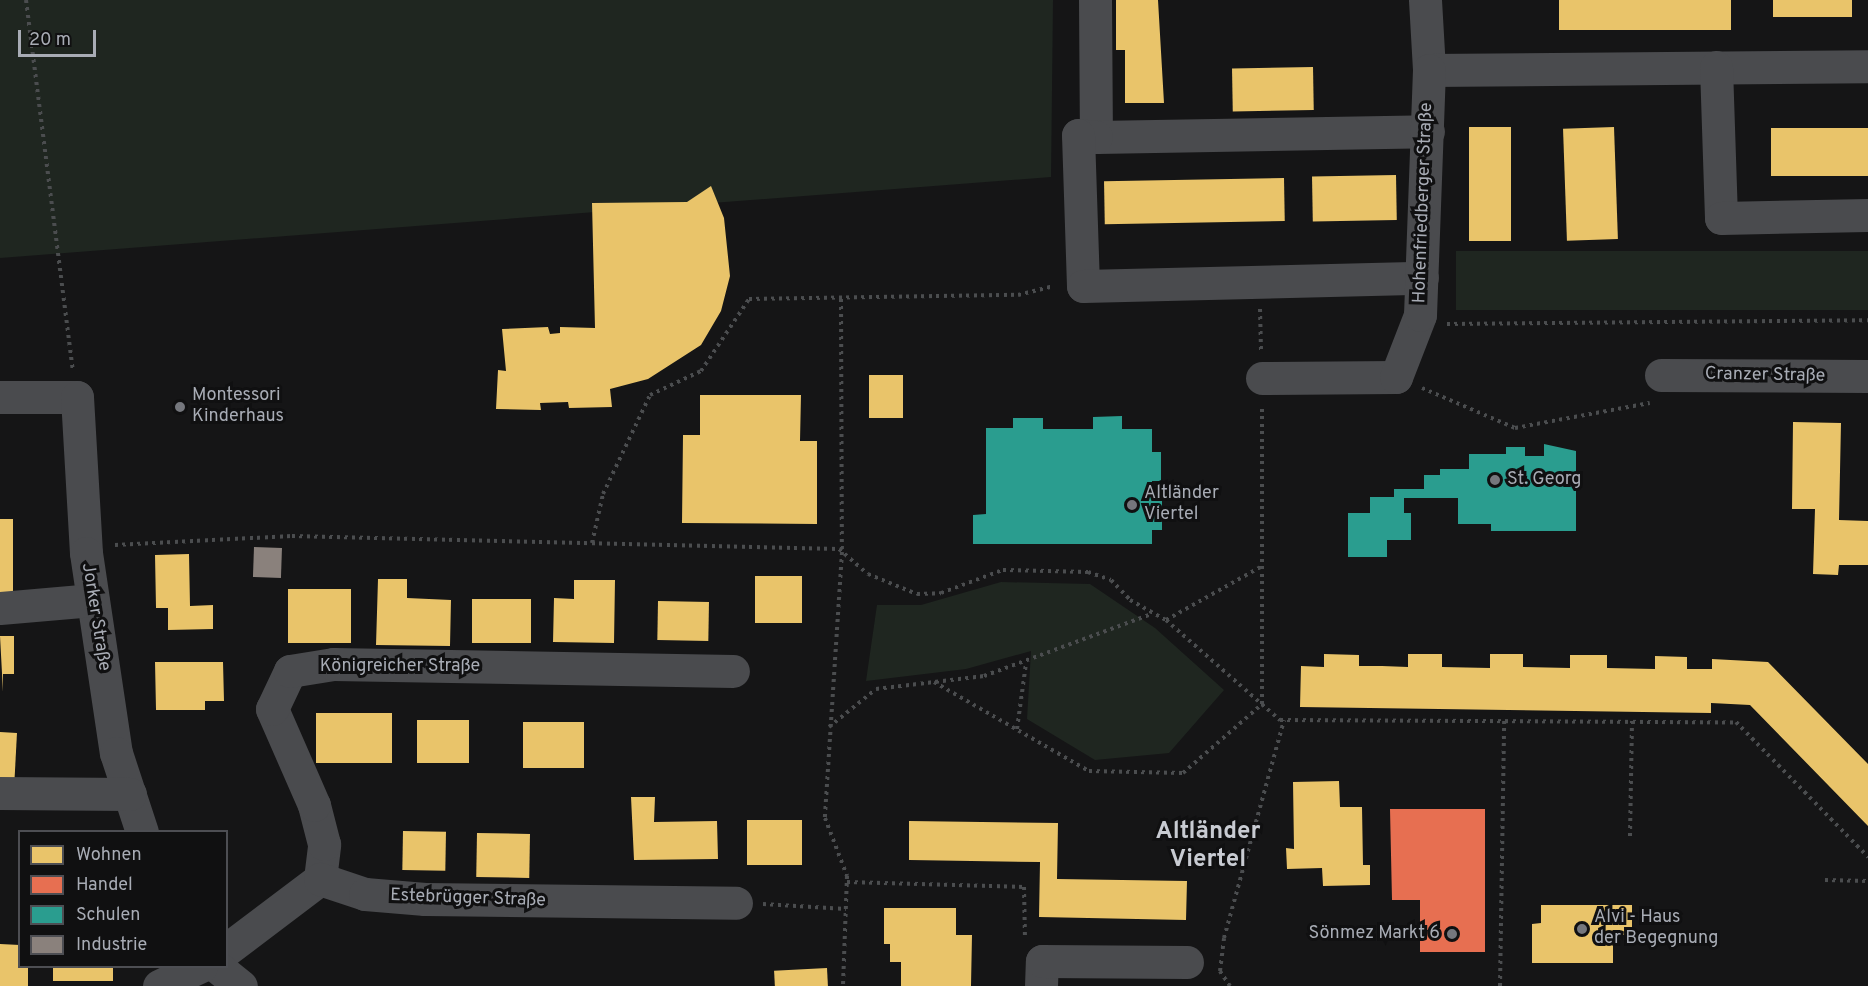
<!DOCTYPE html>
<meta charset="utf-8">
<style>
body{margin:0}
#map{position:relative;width:1868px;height:986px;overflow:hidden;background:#151516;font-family:Overpass,sans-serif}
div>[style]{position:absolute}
.green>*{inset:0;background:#1f2620;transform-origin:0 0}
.homes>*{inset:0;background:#e9c46a;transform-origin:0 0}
.shops>*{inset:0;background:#e76f51}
.schools>*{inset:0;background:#2a9d8f}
.industry>*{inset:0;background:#8a817c;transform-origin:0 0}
.path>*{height:4px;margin-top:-2px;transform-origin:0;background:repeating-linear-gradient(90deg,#4b4d4f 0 3px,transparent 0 7.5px)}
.minor>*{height:33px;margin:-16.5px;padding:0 16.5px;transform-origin:16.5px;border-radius:16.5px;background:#4a4b4e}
.dots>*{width:16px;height:16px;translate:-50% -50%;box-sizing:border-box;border:3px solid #101011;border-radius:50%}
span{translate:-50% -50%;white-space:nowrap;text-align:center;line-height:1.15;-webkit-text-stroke:6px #101011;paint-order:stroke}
.street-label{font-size:18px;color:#a8acb5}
.poi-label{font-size:18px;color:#a8acb5}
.left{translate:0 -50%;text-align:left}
.right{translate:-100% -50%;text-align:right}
.district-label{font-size:24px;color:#c8cbd2;font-weight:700}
.legend{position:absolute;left:18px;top:830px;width:210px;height:138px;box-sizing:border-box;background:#101011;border:2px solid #4d4e53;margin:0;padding:8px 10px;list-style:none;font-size:18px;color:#a8acb5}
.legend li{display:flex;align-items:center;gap:12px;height:30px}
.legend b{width:30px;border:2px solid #4d4e53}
.scale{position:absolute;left:18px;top:30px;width:78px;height:27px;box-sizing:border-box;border:3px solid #a8acb5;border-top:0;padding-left:8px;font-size:18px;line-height:21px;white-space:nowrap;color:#a8acb5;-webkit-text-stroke:4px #101011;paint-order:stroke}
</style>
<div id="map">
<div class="green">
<div style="clip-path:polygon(0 0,1053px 0,1051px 177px,0 258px)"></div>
<div style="left:1868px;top:251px;width:59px;height:412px;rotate:90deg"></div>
<div style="clip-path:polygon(1001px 582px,1090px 584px,1155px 628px,1224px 690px,1169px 753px,1095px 760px,1027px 719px,1031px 651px,966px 669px,866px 681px,877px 605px,921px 605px)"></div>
</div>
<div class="homes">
<div style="clip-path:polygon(1116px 0,1158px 0,1164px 103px,1125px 103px,1125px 50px,1116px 50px)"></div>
<div style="left:1559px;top:0;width:172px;height:30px"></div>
<div style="left:1773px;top:0;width:79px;height:17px"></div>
<div style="left:1313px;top:67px;width:43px;height:81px;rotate:89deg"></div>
<div style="left:1469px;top:127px;width:42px;height:114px"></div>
<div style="left:1614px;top:127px;width:112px;height:51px;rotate:88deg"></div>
<div style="left:1868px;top:128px;width:48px;height:97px;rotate:90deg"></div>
<div style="left:1396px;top:175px;width:45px;height:84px;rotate:89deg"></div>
<div style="left:1284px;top:178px;width:43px;height:180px;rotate:89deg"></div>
<div style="clip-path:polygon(711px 186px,724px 218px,730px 276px,721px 311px,701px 345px,648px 379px,610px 389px,612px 407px,569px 408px,568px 402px,540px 403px,541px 410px,496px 409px,498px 370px,506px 371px,502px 329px,548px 327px,550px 334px,560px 333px,560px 327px,595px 328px,592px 203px,687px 202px)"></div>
<div style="left:869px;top:375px;width:34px;height:43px"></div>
<div style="clip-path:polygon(700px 395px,801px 395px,800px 441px,817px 441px,817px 524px,682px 523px,683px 435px,700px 435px)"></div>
<div style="clip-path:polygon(1793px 422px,1841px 423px,1839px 520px,1868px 521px,1868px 565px,1839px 565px,1838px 575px,1813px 574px,1815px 509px,1792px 509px)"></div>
<div style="left:0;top:519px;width:13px;height:74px"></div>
<div style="clip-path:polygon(189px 554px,190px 606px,213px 605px,213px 629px,168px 630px,168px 608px,156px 608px,155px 555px)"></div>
<div style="left:755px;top:576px;width:47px;height:47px"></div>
<div style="clip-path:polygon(378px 579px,407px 579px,407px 598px,451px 600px,450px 646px,376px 645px)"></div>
<div style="clip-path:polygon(574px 580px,615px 580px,614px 643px,553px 642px,554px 598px,574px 599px)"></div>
<div style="left:288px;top:589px;width:63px;height:54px"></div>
<div style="left:472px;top:599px;width:59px;height:44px"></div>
<div style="left:658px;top:601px;width:51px;height:39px;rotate:1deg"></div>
<div style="clip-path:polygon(0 636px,14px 636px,14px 674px,3px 674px,3px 692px)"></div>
<div style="clip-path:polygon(1324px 654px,1359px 655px,1359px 666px,1382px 666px,1408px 667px,1408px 654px,1442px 654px,1442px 667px,1490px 668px,1490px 654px,1523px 654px,1523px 667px,1570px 668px,1570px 655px,1607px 655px,1607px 668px,1655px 669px,1655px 656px,1687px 657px,1687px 669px,1712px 669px,1712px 659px,1768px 662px,1868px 764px,1868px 826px,1750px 705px,1711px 703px,1711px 713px,1300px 707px,1301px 666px,1324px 667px)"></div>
<div style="clip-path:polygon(155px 662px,223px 662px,224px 701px,205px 701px,205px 710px,156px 710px)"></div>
<div style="left:316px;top:713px;width:76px;height:50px"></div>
<div style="left:417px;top:720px;width:52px;height:43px"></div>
<div style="left:523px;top:722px;width:61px;height:46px"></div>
<div style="left:0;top:732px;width:17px;height:46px;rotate:3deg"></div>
<div style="clip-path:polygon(1339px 781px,1340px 807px,1362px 807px,1363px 865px,1370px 865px,1370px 885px,1323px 886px,1322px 868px,1287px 869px,1286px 848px,1294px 849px,1293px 782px)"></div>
<div style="clip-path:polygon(631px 797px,655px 797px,654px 822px,717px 821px,718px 859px,634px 860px)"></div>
<div style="left:802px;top:820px;width:45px;height:55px;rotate:90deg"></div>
<div style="clip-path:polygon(909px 821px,1058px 823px,1057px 879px,1187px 881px,1186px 920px,1039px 917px,1040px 862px,909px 860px)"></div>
<div style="left:403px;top:831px;width:43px;height:39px;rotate:1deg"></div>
<div style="left:477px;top:833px;width:53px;height:44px;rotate:1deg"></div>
<div style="clip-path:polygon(1541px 905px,1632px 905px,1632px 935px,1613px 935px,1613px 963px,1532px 963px,1532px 924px,1541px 923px)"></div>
<div style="clip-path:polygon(884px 908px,956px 908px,956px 935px,972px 935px,971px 986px,901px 986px,901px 962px,890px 962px,890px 944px,884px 944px)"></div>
<div style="clip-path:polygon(0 944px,20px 945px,20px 966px,28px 966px,28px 986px,0 986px)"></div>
<div style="left:53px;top:966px;width:60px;height:15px"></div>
<div style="left:827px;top:968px;width:18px;height:53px;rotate:87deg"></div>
</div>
<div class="shops">
<div style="clip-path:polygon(1390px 809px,1485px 809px,1485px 952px,1420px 952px,1420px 900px,1392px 900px)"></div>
</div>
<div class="schools">
<div style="clip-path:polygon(1122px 416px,1122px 429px,1152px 429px,1152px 452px,1161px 452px,1161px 481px,1152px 481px,1152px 499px,1162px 499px,1162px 530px,1152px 530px,1152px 544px,973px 544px,973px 515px,986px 514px,986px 428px,1013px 428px,1013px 418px,1043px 418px,1043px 429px,1093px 429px,1093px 417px)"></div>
<div style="clip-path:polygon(1544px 444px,1576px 451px,1576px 531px,1491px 531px,1491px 524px,1458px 524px,1458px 498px,1404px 498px,1404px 513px,1411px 513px,1411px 540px,1387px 540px,1387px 557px,1348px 557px,1348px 513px,1370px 513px,1370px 497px,1394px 497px,1394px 489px,1424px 489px,1424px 475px,1440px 475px,1440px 469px,1469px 469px,1469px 454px,1506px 454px,1506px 447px,1525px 447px,1525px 456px,1544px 456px)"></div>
</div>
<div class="industry">
<div style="left:254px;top:547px;width:28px;height:30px;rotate:2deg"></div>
</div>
<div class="path">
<div style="left:26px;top:0;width:373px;rotate:82.8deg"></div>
<div style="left:841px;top:299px;width:253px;rotate:89.8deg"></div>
<div style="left:842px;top:552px;width:267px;rotate:93.7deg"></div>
<div style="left:825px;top:818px;width:62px;rotate:69.2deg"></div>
<div style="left:847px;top:876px;width:110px;rotate:92.1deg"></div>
<div style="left:1260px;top:309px;width:41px;rotate:88.6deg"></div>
<div style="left:1447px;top:324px;width:421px;rotate:-0.5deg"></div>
<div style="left:1422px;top:388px;width:101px;rotate:23.3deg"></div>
<div style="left:1515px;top:428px;width:137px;rotate:-10.5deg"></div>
<div style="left:592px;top:543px;width:50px;rotate:-77.3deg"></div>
<div style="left:603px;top:494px;width:110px;rotate:-64.6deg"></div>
<div style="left:650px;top:395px;width:56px;rotate:-25.2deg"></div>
<div style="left:701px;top:371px;width:87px;rotate:-56.3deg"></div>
<div style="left:749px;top:299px;width:269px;rotate:-0.9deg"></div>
<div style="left:1018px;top:295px;width:36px;rotate:-14deg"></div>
<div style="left:115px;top:545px;width:177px;rotate:-2.9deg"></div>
<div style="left:292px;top:536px;width:547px;rotate:1.36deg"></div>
<div style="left:839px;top:549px;width:38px;rotate:41deg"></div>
<div style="left:868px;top:574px;width:53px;rotate:22.2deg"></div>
<div style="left:917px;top:594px;width:24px;rotate:-2deg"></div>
<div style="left:941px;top:593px;width:66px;rotate:-20.4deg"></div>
<div style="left:1003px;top:570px;width:85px;rotate:1.3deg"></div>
<div style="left:1088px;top:572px;width:24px;rotate:19deg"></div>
<div style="left:1111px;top:580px;width:28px;rotate:46deg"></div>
<div style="left:1130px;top:600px;width:41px;rotate:29.1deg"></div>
<div style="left:1166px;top:620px;width:152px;rotate:41.3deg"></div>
<div style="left:1280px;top:720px;width:456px;rotate:0.3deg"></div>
<div style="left:1736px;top:722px;width:189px;rotate:45.6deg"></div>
<div style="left:1166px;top:620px;width:112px;rotate:-29.3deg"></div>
<div style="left:934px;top:682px;width:179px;rotate:29.9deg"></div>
<div style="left:1089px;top:771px;width:94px;rotate:1.2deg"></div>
<div style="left:1183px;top:773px;width:105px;rotate:-41.1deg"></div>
<div style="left:1262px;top:704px;width:299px;rotate:-90deg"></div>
<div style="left:829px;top:727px;width:60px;rotate:-39deg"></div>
<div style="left:876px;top:689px;width:109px;rotate:-6.9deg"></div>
<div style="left:984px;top:676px;width:179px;rotate:-20.3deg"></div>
<div style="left:1017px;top:729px;width:67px;rotate:-82.2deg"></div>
<div style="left:1630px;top:836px;width:115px;rotate:-89deg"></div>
<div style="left:1825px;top:880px;width:43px;rotate:1.3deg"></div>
<div style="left:847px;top:882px;width:177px;rotate:1.6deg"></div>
<div style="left:1024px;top:887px;width:52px;rotate:88.9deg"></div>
<div style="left:763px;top:904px;width:83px;rotate:3.4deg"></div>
<div style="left:1230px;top:986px;width:18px;rotate:-124deg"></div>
<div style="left:1220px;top:971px;width:33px;rotate:-83deg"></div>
<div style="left:1224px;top:938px;width:226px;rotate:-74.6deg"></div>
<div style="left:1500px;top:986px;width:266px;rotate:-89.1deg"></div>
</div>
<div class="minor">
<div style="left:1095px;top:0;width:137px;rotate:89.6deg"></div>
<div style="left:1096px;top:137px;width:332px;rotate:-1deg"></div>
<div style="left:1425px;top:0;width:70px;rotate:86.7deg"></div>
<div style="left:1429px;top:70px;width:439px;rotate:-0.5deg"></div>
<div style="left:1716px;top:67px;width:151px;rotate:88.1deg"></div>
<div style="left:1721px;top:218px;width:147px;rotate:-1.2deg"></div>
<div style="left:1096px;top:137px;width:18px;rotate:-174deg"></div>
<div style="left:1078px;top:135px;width:151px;rotate:88.1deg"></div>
<div style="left:1083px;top:286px;width:339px;rotate:-1.4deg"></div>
<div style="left:1661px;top:375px;width:207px;rotate:0.3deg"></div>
<div style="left:1262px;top:378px;width:134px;rotate:-0.4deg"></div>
<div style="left:1396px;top:377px;width:66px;rotate:-68.8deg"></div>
<div style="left:1420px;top:315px;width:245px;rotate:-87.9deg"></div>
<div style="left:0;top:397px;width:77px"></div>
<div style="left:77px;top:397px;width:156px;rotate:86.7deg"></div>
<div style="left:86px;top:553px;width:202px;rotate:81.5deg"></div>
<div style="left:116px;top:753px;width:83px;rotate:71.8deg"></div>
<div style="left:0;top:608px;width:93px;rotate:-4.9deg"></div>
<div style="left:0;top:793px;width:130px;rotate:0.4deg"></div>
<div style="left:320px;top:879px;width:35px;rotate:-83deg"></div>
<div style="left:324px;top:844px;width:40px;rotate:-104.4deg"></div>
<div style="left:314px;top:805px;width:105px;rotate:-113.6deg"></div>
<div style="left:272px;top:709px;width:42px;rotate:-64.7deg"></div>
<div style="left:290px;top:671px;width:44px;rotate:-9.2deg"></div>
<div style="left:333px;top:664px;width:400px;rotate:1deg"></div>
<div style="left:226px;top:950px;width:118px;rotate:-37.1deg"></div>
<div style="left:320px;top:879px;width:47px;rotate:18.4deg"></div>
<div style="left:365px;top:894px;width:60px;rotate:4.8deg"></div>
<div style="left:425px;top:899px;width:311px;rotate:0.7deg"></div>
<div style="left:216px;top:966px;width:32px;rotate:39deg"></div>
<div style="left:159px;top:986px;width:47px;rotate:-25.5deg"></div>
<div style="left:1041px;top:986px;width:25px;rotate:-88deg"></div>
<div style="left:1042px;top:961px;width:145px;rotate:0.4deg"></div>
</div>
<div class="dots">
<div style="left:180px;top:407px;background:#75777d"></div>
<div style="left:1495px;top:480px;background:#75777d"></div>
<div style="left:1132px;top:505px;background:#75777d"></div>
<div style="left:1582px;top:929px;background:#75777d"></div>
<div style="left:1452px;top:934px;background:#75777d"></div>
</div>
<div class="street-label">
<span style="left:1424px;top:203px;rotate:-88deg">Hohenfriedberger Straße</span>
<span style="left:1765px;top:376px;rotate:1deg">Cranzer Straße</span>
<span style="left:95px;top:617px;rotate:81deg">Jorker Straße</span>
<span style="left:400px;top:667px">Königreicher Straße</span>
<span style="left:468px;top:899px;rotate:2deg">Estebrügger Straße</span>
</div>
<div class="poi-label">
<span class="left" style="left:192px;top:407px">Montessori<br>Kinderhaus</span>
<span class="left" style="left:1507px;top:480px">St. Georg</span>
<span class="left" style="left:1144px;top:505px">Altländer<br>Viertel</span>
<span class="left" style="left:1594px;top:929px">Alvi - Haus<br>der Begegnung</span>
<span class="right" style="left:1440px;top:934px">Sönmez Markt 6</span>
</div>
<div class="district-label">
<span style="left:1208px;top:847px">Altländer<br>Viertel</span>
</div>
<ul class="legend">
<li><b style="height:16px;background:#e9c46a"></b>Wohnen</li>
<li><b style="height:16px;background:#e76f51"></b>Handel</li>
<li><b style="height:16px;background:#2a9d8f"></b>Schulen</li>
<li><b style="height:16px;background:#8a817c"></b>Industrie</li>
</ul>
<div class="scale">20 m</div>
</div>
